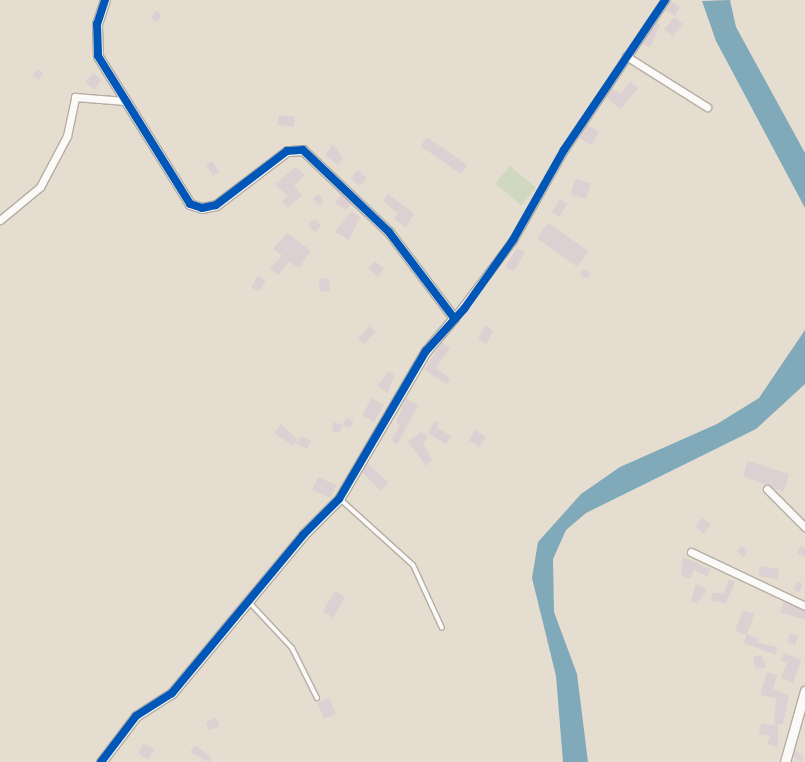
<!DOCTYPE html>
<style>
body{margin:0}
#map{position:relative;width:805px;height:762px;overflow:hidden;background:#e5ddcf;font-family:Raleway,sans-serif}
div>[style]{position:absolute}
.green>*{inset:0;background:#d0d9c0;transform-origin:0 0}
.water>*{inset:0;background:#80aab9}
.building>*{inset:0;background:#ddd0d2;transform-origin:0 0}
.roads{filter:drop-shadow(1px 0 #b4ada2) drop-shadow(-1px 0 #b4ada2) drop-shadow(0 1px #b4ada2) drop-shadow(0 -1px #b4ada2)}
.service>*{height:4px;margin:-2px;padding:0 2px;transform-origin:2px;border-radius:2px;background:#fbfaf8}
.minor>*{height:7px;margin:-3.5px;padding:0 3.5px;transform-origin:3.5px;border-radius:3.5px;background:#fbfaf8}
.tertiary>*{height:9px;margin:-4.5px;padding:0 4.5px;transform-origin:4.5px;border-radius:4.5px;background:#fbfaf8}
.cycleway>*{height:8px;margin:-4px;padding:0 4px;transform-origin:4px;border-radius:4px;background:#0057b8}
span{translate:-50% -50%;white-space:nowrap;text-align:center;line-height:1.15;-webkit-text-stroke:4.5px #fff;paint-order:stroke}
</style>
<div id="map">
<div class="green">
<div style="left:510px;top:166px;width:34px;height:23px;rotate:40deg"></div>
</div>
<div class="water">
<div style="clip-path:polygon(730px 0,736px 27px,805px 153px,805px 208px,716px 41px,702px 1px)"></div>
<div style="clip-path:polygon(805px 330px,805px 384px,756px 429px,586px 513px,566px 530px,553px 559px,554px 612px,577px 674px,588px 762px,563px 762px,556px 676px,532px 578px,538px 542px,581px 494px,620px 467px,717px 424px,759px 398px)"></div>
</div>
<div class="building">
<div style="left:671px;top:2px;width:10px;height:10px;rotate:29deg"></div>
<div style="left:155px;top:11px;width:7px;height:9px;rotate:27deg"></div>
<div style="left:674px;top:17px;width:11px;height:16px;rotate:38deg"></div>
<div style="clip-path:polygon(656px 22px,660px 25px,650px 47px,642px 44px)"></div>
<div style="clip-path:polygon(37px 69px,43px 73px,39px 80px,32px 76px)"></div>
<div style="left:93px;top:73px;width:11px;height:12px;rotate:38deg"></div>
<div style="clip-path:polygon(630px 82px,638px 88px,621px 109px,606px 97px,612px 89px,621px 94px)"></div>
<div style="left:279px;top:115px;width:16px;height:10px;rotate:7deg"></div>
<div style="left:587px;top:125px;width:14px;height:15px;rotate:30deg"></div>
<div style="left:427px;top:137px;width:49px;height:11px;rotate:35deg"></div>
<div style="clip-path:polygon(333px 144px,343px 158px,338px 165px,325px 155px)"></div>
<div style="left:212px;top:161px;width:13px;height:7px;rotate:58deg"></div>
<div style="clip-path:polygon(296px 167px,305px 175px,294px 186px,302px 195px,288px 208px,282px 202px,288px 196px,275px 184px)"></div>
<div style="left:358px;top:170px;width:12px;height:11px;rotate:42deg"></div>
<div style="left:575px;top:179px;width:16px;height:16px;rotate:15deg"></div>
<div style="left:319px;top:194px;width:9px;height:7px;rotate:58deg"></div>
<div style="clip-path:polygon(388px 194px,414px 214px,406px 227px,394px 219px,398px 213px,383px 201px)"></div>
<div style="clip-path:polygon(341px 195px,351px 204px,346px 210px,335px 203px)"></div>
<div style="left:560px;top:199px;width:9px;height:15px;rotate:32deg"></div>
<div style="clip-path:polygon(352px 211px,360px 217px,349px 240px,335px 232px)"></div>
<div style="clip-path:polygon(314px 219px,321px 225px,315px 232px,308px 225px)"></div>
<div style="left:548px;top:223px;width:49px;height:19px;rotate:35deg"></div>
<div style="clip-path:polygon(287px 233px,311px 251px,299px 268px,289px 262px,278px 275px,270px 269px,282px 255px,273px 249px)"></div>
<div style="clip-path:polygon(517px 248px,525px 252px,514px 271px,505px 267px)"></div>
<div style="left:375px;top:261px;width:12px;height:10px;rotate:42deg"></div>
<div style="clip-path:polygon(583px 269px,591px 273px,587px 279px,580px 275px)"></div>
<div style="left:258px;top:276px;width:9px;height:13px;rotate:32deg"></div>
<div style="left:329px;top:278px;width:13px;height:10px;rotate:86deg"></div>
<div style="left:370px;top:326px;width:8px;height:17px;rotate:45deg"></div>
<div style="left:485px;top:326px;width:9px;height:15px;rotate:27deg"></div>
<div style="clip-path:polygon(442px 342px,450px 348px,436px 368px,450px 379px,447px 384px,424px 370px)"></div>
<div style="clip-path:polygon(389px 371px,394px 375px,388px 393px,377px 386px)"></div>
<div style="left:372px;top:398px;width:14px;height:20px;rotate:30deg"></div>
<div style="clip-path:polygon(406px 398px,418px 405px,397px 445px,391px 440px,400px 426px,396px 423px)"></div>
<div style="left:346px;top:418px;width:8px;height:8px;rotate:23deg"></div>
<div style="clip-path:polygon(434px 421px,439px 423px,437px 428px,451px 436px,446px 444px,428px 433px)"></div>
<div style="left:334px;top:422px;width:9px;height:9px;rotate:18deg"></div>
<div style="clip-path:polygon(281px 424px,297px 439px,293px 446px,274px 433px)"></div>
<div style="left:475px;top:430px;width:13px;height:12px;rotate:32deg"></div>
<div style="clip-path:polygon(421px 432px,428px 436px,423px 444px,432px 460px,426px 466px,408px 442px)"></div>
<div style="clip-path:polygon(302px 436px,311px 441px,307px 449px,295px 443px)"></div>
<div style="clip-path:polygon(748px 461px,789px 474px,784px 492px,743px 476px)"></div>
<div style="clip-path:polygon(367px 463px,388px 482px,381px 491px,362px 472px)"></div>
<div style="left:318px;top:477px;width:20px;height:14px;rotate:24deg"></div>
<div style="left:702px;top:518px;width:11px;height:11px;rotate:38deg"></div>
<div style="clip-path:polygon(741px 546px,748px 551px,743px 557px,737px 552px)"></div>
<div style="clip-path:polygon(800px 546px,805px 549px,805px 557px,797px 553px)"></div>
<div style="clip-path:polygon(683px 557px,711px 569px,707px 576px,694px 570px,690px 579px,681px 575px)"></div>
<div style="left:760px;top:566px;width:19px;height:10px;rotate:9deg"></div>
<div style="clip-path:polygon(729px 579px,735px 582px,726px 603px,711px 601px,712px 593px,724px 593px)"></div>
<div style="clip-path:polygon(797px 582px,803px 584px,799px 592px,794px 590px)"></div>
<div style="clip-path:polygon(696px 584px,707px 590px,697px 604px,691px 601px)"></div>
<div style="left:335px;top:591px;width:12px;height:24px;rotate:31deg"></div>
<div style="clip-path:polygon(784px 602px,805px 611px,805px 620px,780px 612px)"></div>
<div style="left:743px;top:610px;width:12px;height:22px;rotate:20deg"></div>
<div style="clip-path:polygon(747px 634px,759px 639px,758px 643px,777px 647px,776px 655px,744px 643px)"></div>
<div style="clip-path:polygon(790px 634px,798px 636px,795px 645px,788px 642px)"></div>
<div style="clip-path:polygon(784px 653px,801px 660px,793px 683px,781px 678px,787px 663px,781px 661px)"></div>
<div style="clip-path:polygon(761px 655px,766px 667px,756px 669px,753px 657px)"></div>
<div style="clip-path:polygon(767px 672px,777px 675px,773px 689px,789px 695px,783px 724px,774px 724px,776px 698px,760px 695px)"></div>
<div style="left:329px;top:698px;width:17px;height:13px;rotate:66deg"></div>
<div style="left:216px;top:718px;width:9px;height:11px;rotate:69deg"></div>
<div style="clip-path:polygon(761px 724px,778px 725px,778px 747px,767px 744px,770px 736px,759px 734px)"></div>
<div style="left:144px;top:743px;width:12px;height:12px;rotate:31deg"></div>
<div style="clip-path:polygon(196px 745px,212px 758px,209px 762px,190px 752px)"></div>
<div style="clip-path:polygon(795px 749px,804px 759px,800px 762px,793px 756px)"></div>
</div>
<div class="roads">
<div class="service">
<div style="left:340px;top:499px;width:98px;rotate:42.1deg"></div>
<div style="left:413px;top:565px;width:69px;rotate:65.3deg"></div>
<div style="left:249px;top:602px;width:63px;rotate:46.9deg"></div>
<div style="left:292px;top:648px;width:56px;rotate:63.4deg"></div>
</div>
<div class="minor">
<div style="left:626px;top:56px;width:96px;rotate:32.2deg"></div>
<div style="left:0;top:220px;width:52px;rotate:-39.5deg"></div>
<div style="left:40px;top:187px;width:58px;rotate:-62.1deg"></div>
<div style="left:67px;top:136px;width:40px;rotate:-78deg"></div>
<div style="left:75px;top:97px;width:50px;rotate:4.6deg"></div>
<div style="left:454px;top:318px;width:98px;rotate:-52.9deg"></div>
<div style="left:513px;top:240px;width:103px;rotate:-60.5deg"></div>
<div style="left:564px;top:150px;width:181px;rotate:-56deg"></div>
<div style="left:767px;top:489px;width:54px;rotate:45deg"></div>
<div style="left:691px;top:552px;width:126px;rotate:25.3deg"></div>
</div>
<div class="tertiary">
<div style="left:101px;top:762px;width:58px;rotate:-52.7deg"></div>
<div style="left:136px;top:716px;width:43px;rotate:-32.6deg"></div>
<div style="left:172px;top:693px;width:205px;rotate:-50.3deg"></div>
<div style="left:303px;top:535px;width:51px;rotate:-45deg"></div>
<div style="left:339px;top:499px;width:172px;rotate:-59.6deg"></div>
<div style="left:426px;top:351px;width:43px;rotate:-49.7deg"></div>
<div style="left:454px;top:318px;width:108px;rotate:-127.1deg"></div>
<div style="left:389px;top:232px;width:119px;rotate:-136.4deg"></div>
<div style="left:303px;top:150px;width:16px;rotate:176deg"></div>
<div style="left:287px;top:151px;width:89px;rotate:142.7deg"></div>
<div style="left:216px;top:205px;width:14px;rotate:168deg"></div>
<div style="left:202px;top:208px;width:13px;rotate:-162deg"></div>
<div style="left:190px;top:204px;width:174px;rotate:-121.9deg"></div>
<div style="left:98px;top:56px;width:32px;rotate:-92deg"></div>
<div style="left:97px;top:24px;width:25px;rotate:-72deg"></div>
<div style="left:785px;top:762px;width:74px;rotate:-74.3deg"></div>
</div>
</div>
<div class="cycleway">
<div style="left:105px;top:0;width:25px;rotate:108deg"></div>
<div style="left:97px;top:24px;width:32px;rotate:88deg"></div>
<div style="left:98px;top:56px;width:174px;rotate:58.1deg"></div>
<div style="left:190px;top:204px;width:13px;rotate:18deg"></div>
<div style="left:202px;top:208px;width:14px;rotate:-12deg"></div>
<div style="left:216px;top:205px;width:89px;rotate:-37.3deg"></div>
<div style="left:287px;top:151px;width:16px;rotate:-4deg"></div>
<div style="left:303px;top:150px;width:119px;rotate:43.6deg"></div>
<div style="left:389px;top:232px;width:108px;rotate:52.9deg"></div>
<div style="left:101px;top:762px;width:58px;rotate:-52.7deg"></div>
<div style="left:136px;top:716px;width:43px;rotate:-32.6deg"></div>
<div style="left:172px;top:693px;width:205px;rotate:-50.3deg"></div>
<div style="left:303px;top:535px;width:51px;rotate:-45deg"></div>
<div style="left:339px;top:499px;width:172px;rotate:-59.6deg"></div>
<div style="left:426px;top:351px;width:57px;rotate:-47.9deg"></div>
<div style="left:464px;top:309px;width:85px;rotate:-54.6deg"></div>
<div style="left:513px;top:240px;width:103px;rotate:-60.5deg"></div>
<div style="left:564px;top:150px;width:181px;rotate:-56deg"></div>
</div>
</div>
